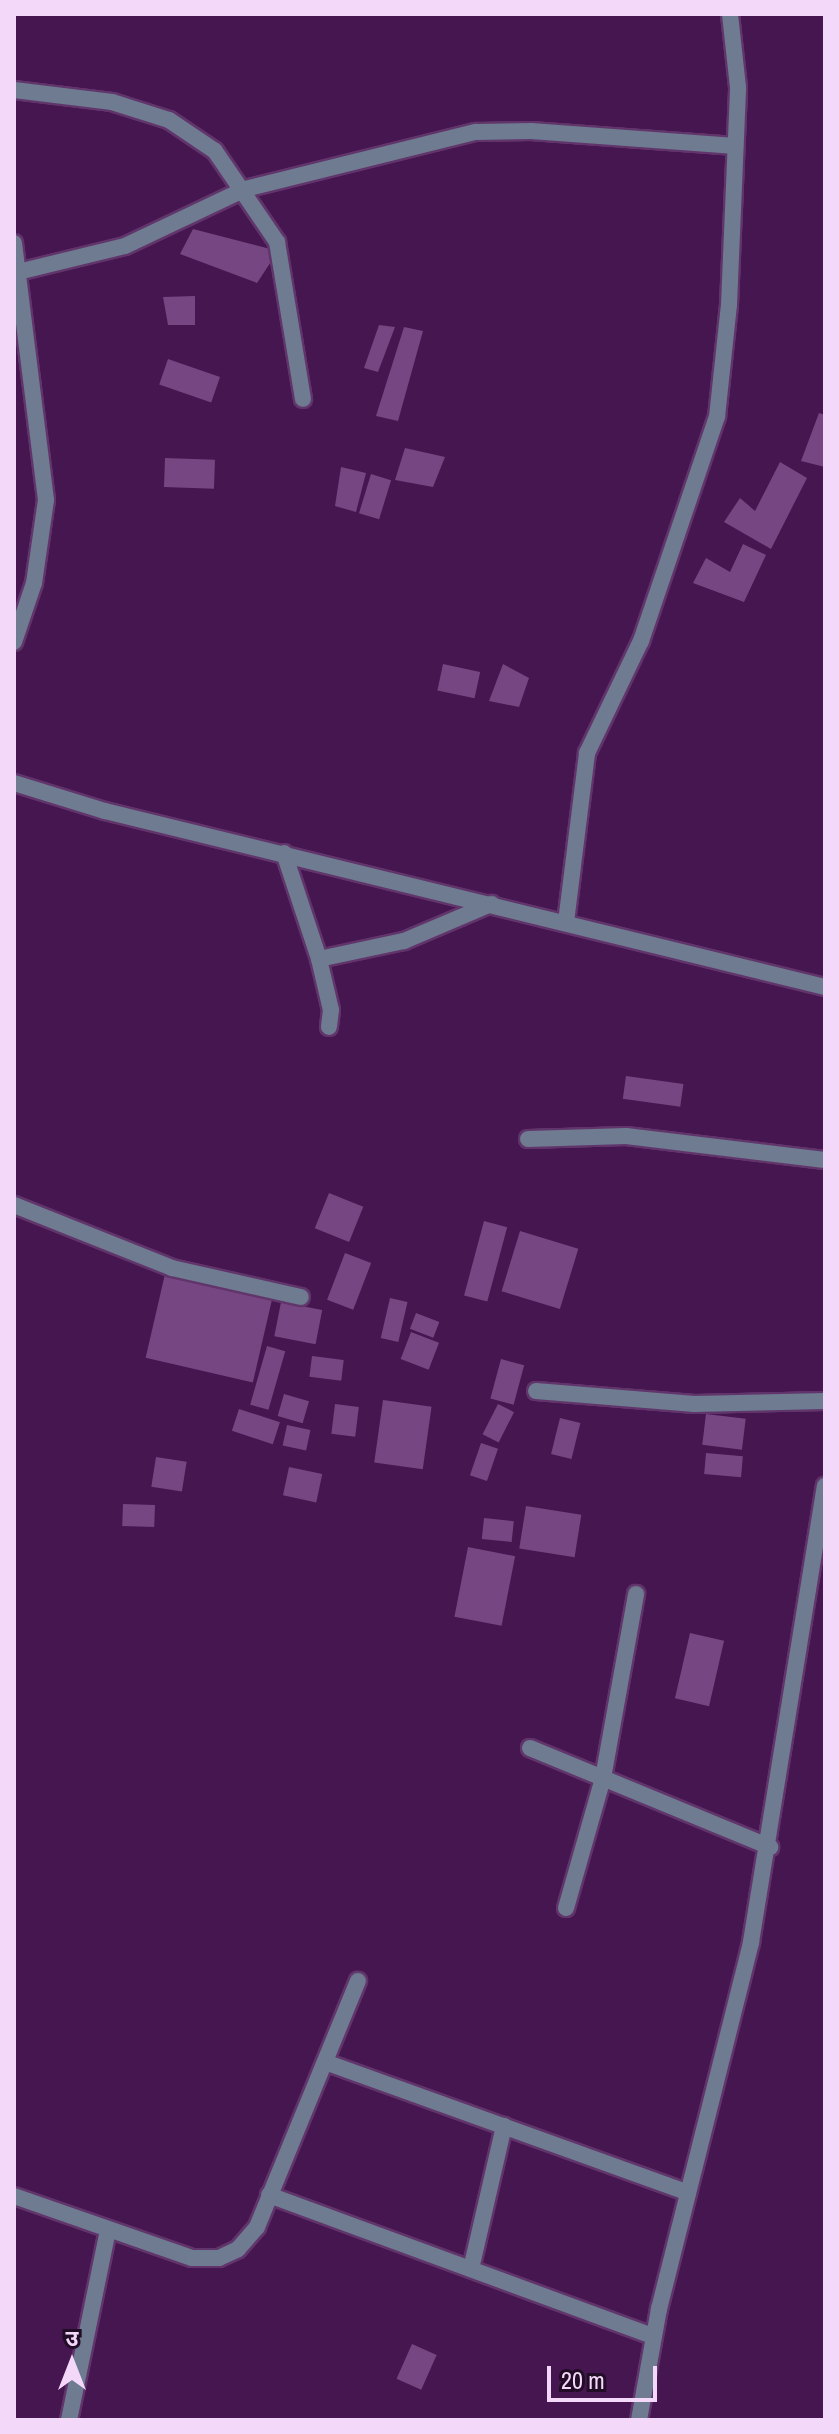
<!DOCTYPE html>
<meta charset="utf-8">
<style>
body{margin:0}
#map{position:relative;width:839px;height:2434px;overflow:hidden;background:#451650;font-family:"Archivo Narrow","Noto Sans Devanagari",sans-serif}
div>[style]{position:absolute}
.building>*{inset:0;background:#764682;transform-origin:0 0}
.roads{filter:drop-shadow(2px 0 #61356b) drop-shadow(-2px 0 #61356b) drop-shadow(0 2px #61356b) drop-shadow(0 -2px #61356b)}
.minor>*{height:16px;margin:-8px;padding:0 8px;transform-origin:8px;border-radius:8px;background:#6e7b91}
span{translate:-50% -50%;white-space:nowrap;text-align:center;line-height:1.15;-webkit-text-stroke:8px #210d26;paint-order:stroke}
.frame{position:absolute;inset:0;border:16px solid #f4d8fa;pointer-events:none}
.north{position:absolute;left:32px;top:2322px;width:80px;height:80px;-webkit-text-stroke:6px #210d26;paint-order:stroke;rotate:0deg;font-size:22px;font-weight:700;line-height:32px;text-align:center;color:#f4d8fa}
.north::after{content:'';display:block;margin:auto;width:28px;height:36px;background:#f4d8fa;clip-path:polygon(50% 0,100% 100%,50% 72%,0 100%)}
.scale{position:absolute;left:547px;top:2366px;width:110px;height:36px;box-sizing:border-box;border:4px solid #f4d8fa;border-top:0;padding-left:10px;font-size:24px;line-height:28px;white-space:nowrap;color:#f4d8fa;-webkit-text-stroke:6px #210d26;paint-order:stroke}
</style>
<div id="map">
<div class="building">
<div style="clip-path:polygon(193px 229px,278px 251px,257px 283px,180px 254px)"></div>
<div style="clip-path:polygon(195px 296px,195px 325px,168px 325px,163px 297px)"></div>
<div style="clip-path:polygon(379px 325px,395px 327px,378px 372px,364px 368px)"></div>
<div style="clip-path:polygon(404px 327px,423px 331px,398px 421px,376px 416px)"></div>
<div style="left:168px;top:359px;width:55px;height:27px;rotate:19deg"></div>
<div style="clip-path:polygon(819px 413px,825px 415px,825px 467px,801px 461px)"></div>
<div style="clip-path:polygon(405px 448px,445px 457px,433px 487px,395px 480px)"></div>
<div style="left:165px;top:458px;width:50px;height:29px;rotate:2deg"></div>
<div style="clip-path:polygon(780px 462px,807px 478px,771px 549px,724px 522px,740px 498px,755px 511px)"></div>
<div style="clip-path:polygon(341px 467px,366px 473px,356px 512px,335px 506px)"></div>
<div style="left:371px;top:474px;width:21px;height:41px;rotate:17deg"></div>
<div style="clip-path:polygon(743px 544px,766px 555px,744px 602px,693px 583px,706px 558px,730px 572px)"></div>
<div style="left:443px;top:664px;width:38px;height:27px;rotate:12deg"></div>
<div style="clip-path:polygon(503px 664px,529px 678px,519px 707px,489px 701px)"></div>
<div style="left:626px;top:1076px;width:58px;height:23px;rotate:8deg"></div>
<div style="left:329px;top:1193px;width:37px;height:38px;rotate:22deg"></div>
<div style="left:484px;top:1221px;width:24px;height:77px;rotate:15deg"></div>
<div style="left:520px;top:1231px;width:61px;height:63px;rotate:17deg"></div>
<div style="left:345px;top:1253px;width:28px;height:50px;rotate:21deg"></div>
<div style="left:165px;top:1274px;width:110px;height:86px;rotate:13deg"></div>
<div style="left:390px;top:1298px;width:18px;height:41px;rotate:13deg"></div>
<div style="left:281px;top:1302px;width:42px;height:35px;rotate:11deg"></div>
<div style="left:416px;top:1313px;width:25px;height:17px;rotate:21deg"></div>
<div style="left:411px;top:1332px;width:30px;height:29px;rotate:21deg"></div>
<div style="left:267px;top:1346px;width:19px;height:61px;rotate:16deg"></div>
<div style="left:312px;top:1356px;width:32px;height:21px;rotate:7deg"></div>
<div style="left:501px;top:1359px;width:24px;height:41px;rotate:15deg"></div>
<div style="left:284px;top:1394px;width:26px;height:23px;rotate:16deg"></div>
<div style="left:383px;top:1400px;width:49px;height:63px;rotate:8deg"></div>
<div style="left:335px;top:1404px;width:24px;height:30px;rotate:7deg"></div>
<div style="left:498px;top:1404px;width:18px;height:34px;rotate:27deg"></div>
<div style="left:239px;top:1409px;width:43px;height:23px;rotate:18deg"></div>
<div style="left:706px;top:1414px;width:40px;height:31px;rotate:7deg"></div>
<div style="left:560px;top:1418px;width:21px;height:37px;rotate:14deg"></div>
<div style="left:287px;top:1425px;width:24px;height:21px;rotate:12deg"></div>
<div style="left:481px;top:1443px;width:18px;height:34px;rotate:19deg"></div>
<div style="left:706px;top:1453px;width:37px;height:21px;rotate:5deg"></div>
<div style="left:156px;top:1457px;width:31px;height:30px;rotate:9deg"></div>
<div style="left:289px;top:1467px;width:34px;height:29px;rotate:12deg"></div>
<div style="left:123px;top:1504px;width:32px;height:22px;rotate:2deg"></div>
<div style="left:526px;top:1506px;width:56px;height:43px;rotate:9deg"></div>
<div style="left:484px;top:1518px;width:30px;height:21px;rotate:6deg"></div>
<div style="left:468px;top:1547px;width:48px;height:71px;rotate:11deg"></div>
<div style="left:690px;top:1633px;width:35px;height:67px;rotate:13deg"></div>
<div style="left:412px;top:2344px;width:27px;height:38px;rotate:24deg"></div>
</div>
<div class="roads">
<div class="minor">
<div style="left:14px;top:90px;width:99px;rotate:7deg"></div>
<div style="left:112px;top:102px;width:60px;rotate:17.5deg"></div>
<div style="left:169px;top:120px;width:55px;rotate:34deg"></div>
<div style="left:215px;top:151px;width:110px;rotate:55.7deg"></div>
<div style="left:277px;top:242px;width:159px;rotate:80.6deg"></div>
<div style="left:14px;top:243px;width:259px;rotate:82.9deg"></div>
<div style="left:46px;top:500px;width:84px;rotate:98.2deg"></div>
<div style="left:34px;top:583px;width:62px;rotate:108.7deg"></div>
<div style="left:18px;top:272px;width:110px;rotate:-13.7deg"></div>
<div style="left:125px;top:246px;width:133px;rotate:-25.4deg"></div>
<div style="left:245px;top:189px;width:238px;rotate:-13.9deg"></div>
<div style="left:476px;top:132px;width:55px;rotate:-1deg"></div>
<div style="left:531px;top:131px;width:205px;rotate:4.2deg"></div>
<div style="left:14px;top:783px;width:95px;rotate:17.1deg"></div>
<div style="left:105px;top:811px;width:741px;rotate:13.74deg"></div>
<div style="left:284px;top:853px;width:112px;rotate:71.7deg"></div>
<div style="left:319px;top:959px;width:52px;rotate:76.8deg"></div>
<div style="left:331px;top:1010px;width:17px;rotate:97deg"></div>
<div style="left:566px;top:922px;width:170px;rotate:-82.9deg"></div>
<div style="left:587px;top:753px;width:124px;rotate:-64.3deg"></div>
<div style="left:641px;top:641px;width:237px;rotate:-71.3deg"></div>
<div style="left:717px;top:417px;width:113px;rotate:-83.9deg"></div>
<div style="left:729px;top:305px;width:218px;rotate:-87.6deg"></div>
<div style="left:738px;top:87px;width:73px;rotate:-96.3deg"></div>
<div style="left:319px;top:959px;width:87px;rotate:-12deg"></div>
<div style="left:404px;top:941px;width:95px;rotate:-23deg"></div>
<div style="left:528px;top:1139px;width:98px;rotate:-1.8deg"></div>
<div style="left:626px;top:1136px;width:200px;rotate:6.9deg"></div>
<div style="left:14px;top:1205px;width:170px;rotate:21.7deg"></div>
<div style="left:172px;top:1268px;width:132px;rotate:12.7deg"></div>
<div style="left:536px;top:1391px;width:159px;rotate:4.7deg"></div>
<div style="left:694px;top:1404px;width:131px;rotate:-1.3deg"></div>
<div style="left:530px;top:1748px;width:260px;rotate:22.4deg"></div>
<div style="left:566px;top:1908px;width:135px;rotate:-74.1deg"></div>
<div style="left:603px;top:1778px;width:187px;rotate:-79.8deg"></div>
<div style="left:325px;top:2062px;width:386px;rotate:19.8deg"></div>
<div style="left:269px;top:2195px;width:410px;rotate:20.2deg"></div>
<div style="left:14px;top:2196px;width:188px;rotate:19.2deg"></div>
<div style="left:192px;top:2258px;width:27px"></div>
<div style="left:219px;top:2258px;width:21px;rotate:-25deg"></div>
<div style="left:238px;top:2249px;width:29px;rotate:-49deg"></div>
<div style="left:257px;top:2227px;width:266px;rotate:-67.7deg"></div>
<div style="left:471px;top:2269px;width:147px;rotate:-77deg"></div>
<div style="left:69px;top:2420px;width:194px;rotate:-78.4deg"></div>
<div style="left:639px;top:2420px;width:113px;rotate:-79.8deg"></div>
<div style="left:659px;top:2309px;width:378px;rotate:-75.9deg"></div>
<div style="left:751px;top:1942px;width:462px;rotate:-80.8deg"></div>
</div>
</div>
<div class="frame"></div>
<div class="north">उ</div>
<div class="scale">20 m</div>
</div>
